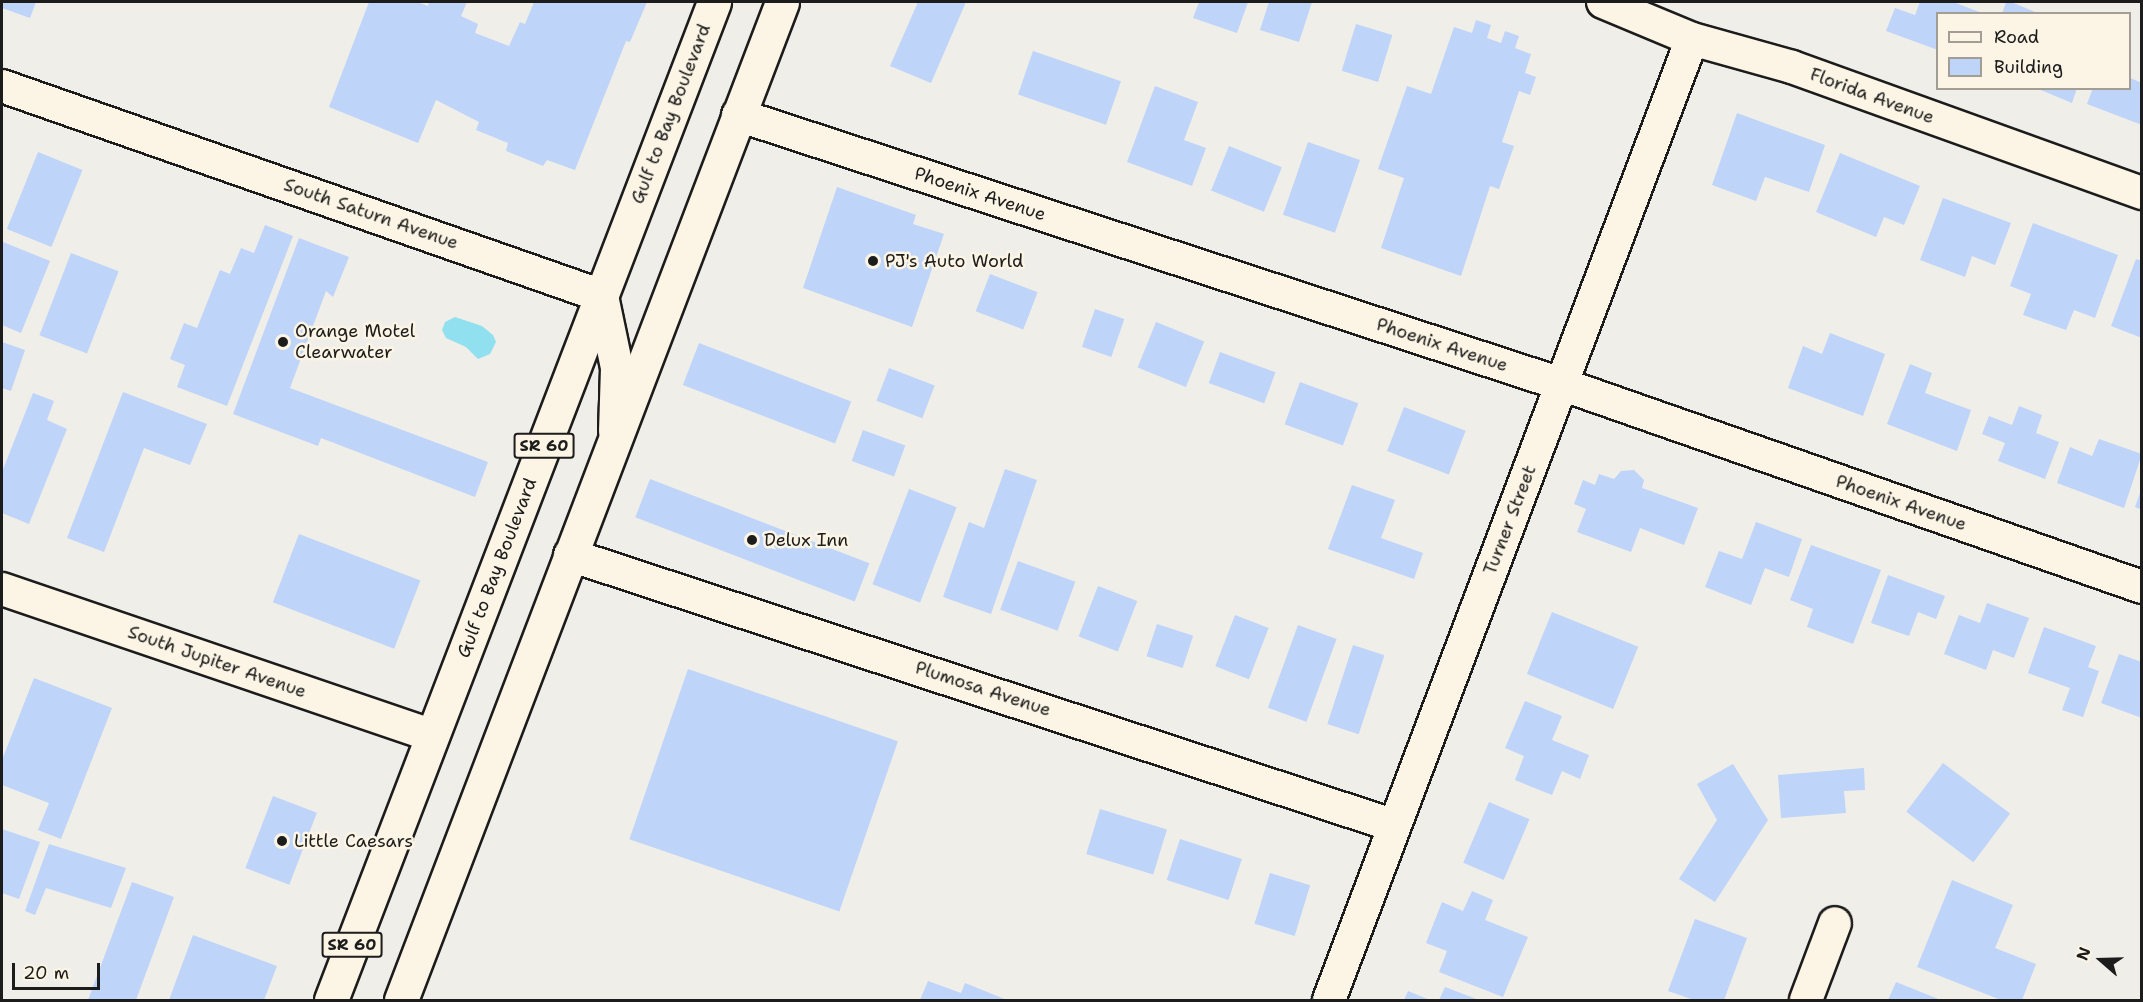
<!DOCTYPE html>
<style>
body{margin:0}
#map{position:relative;width:2143px;height:1002px;overflow:hidden;background:#f0eee9;font-family:"Shantell Sans",sans-serif}
div>[style]{position:absolute}
.water>*{inset:0;background:#91e0ef}
.building>*{inset:0;background:#bed4f8;transform-origin:0 0}
.roads{filter:drop-shadow(2px 0 #1c1c1c) drop-shadow(-2px 0 #1c1c1c) drop-shadow(0 2px #1c1c1c) drop-shadow(0 -2px #1c1c1c)}
.minor>*{height:32px;margin:-16px;padding:0 16px;transform-origin:16px;border-radius:16px;background:#fcf5e5}
.primary>*{height:33px;margin:-16.5px;padding:0 16.5px;transform-origin:16.5px;border-radius:16.5px;background:#fcf5e5}
.dots>*{width:16px;height:16px;translate:-50% -50%;box-sizing:border-box;border:3px solid #fcf5e5;border-radius:50%}
span{translate:-50% -50%;white-space:nowrap;text-align:center;line-height:1.15;-webkit-text-stroke:5px #fcf5e5;paint-order:stroke}
.shield-label span{padding:2px 4px;background:#fcf5e5;border:2px solid;border-radius:4px;-webkit-text-stroke-width:0}
.shield-label{font-size:16px;color:#1c1c1c;font-weight:700}
.street-label{font-size:18px;color:#1c1c1c}
.poi-label{font-size:18px;color:#1c1c1c}
.left{translate:0 -50%;text-align:left}
.frame{position:absolute;inset:0;border:3px solid #1c1c1c;pointer-events:none}
.legend{position:absolute;left:1936px;top:12px;width:195px;height:78px;box-sizing:border-box;background:#fcf5e5;border:2px solid #a29e95;margin:0;padding:8px 10px;list-style:none;font-size:18px;color:#1c1c1c}
.legend li{display:flex;align-items:center;gap:12px;height:30px}
.legend b{width:30px;border:2px solid #a29e95}
.north{position:absolute;left:2071px;top:930px;width:60px;height:60px;-webkit-text-stroke:4px #fcf5e5;paint-order:stroke;rotate:290deg;font-size:16px;font-weight:700;line-height:24px;text-align:center;color:#1c1c1c}
.north::after{content:'';display:block;margin:auto;width:21px;height:27px;background:#1c1c1c;clip-path:polygon(50% 0,100% 100%,50% 72%,0 100%)}
.scale{position:absolute;left:12px;top:963px;width:88px;height:27px;box-sizing:border-box;border:3px solid #1c1c1c;border-top:0;padding-left:8px;font-size:18px;line-height:21px;white-space:nowrap;color:#1c1c1c;-webkit-text-stroke:4px #fcf5e5;paint-order:stroke}
</style>
<div id="map">
<div class="water">
<div style="clip-path:polygon(455px 317px,482px 326px,493px 335px,496px 342px,490px 354px,478px 359px,466px 347px,446px 338px,442px 330px,445px 322px)"></div>
</div>
<div class="building">
<div style="clip-path:polygon(2px 2px,36px 2px,30px 18px,2px 8px)"></div>
<div style="clip-path:polygon(369px 2px,417px 2px,428px 6px,429px 2px,467px 2px,461px 16px,478px 24px,475px 33px,509px 46px,520px 22px,525px 24px,534px 2px,647px 2px,630px 42px,626px 41px,575px 170px,547px 160px,543px 166px,506px 151px,508px 143px,476px 130px,479px 122px,436px 100px,418px 143px,329px 107px)"></div>
<div style="clip-path:polygon(918px 2px,966px 2px,931px 83px,890px 66px)"></div>
<div style="clip-path:polygon(1199px 2px,1248px 2px,1237px 33px,1193px 18px)"></div>
<div style="clip-path:polygon(1269px 2px,1312px 2px,1299px 42px,1260px 30px)"></div>
<div style="clip-path:polygon(1920px 2px,1953px 2px,1985px 14px,1938px 14px,1938px 50px,1886px 31px,1895px 8px,1915px 15px)"></div>
<div style="clip-path:polygon(2006px 2px,2011px 2px,2040px 14px,2002px 14px)"></div>
<div style="clip-path:polygon(1476px 20px,1491px 25px,1487px 38px,1501px 43px,1505px 31px,1519px 36px,1515px 48px,1531px 54px,1525px 73px,1536px 77px,1530px 95px,1519px 91px,1502px 142px,1514px 146px,1499px 189px,1490px 186px,1461px 276px,1381px 248px,1404px 178px,1378px 169px,1407px 86px,1431px 94px,1454px 27px,1472px 33px)"></div>
<div style="left:1356px;top:24px;width:38px;height:49px;rotate:17deg"></div>
<div style="left:1033px;top:51px;width:93px;height:46px;rotate:19deg"></div>
<div style="clip-path:polygon(2130px 78px,2142px 83px,2142px 125px,2087px 104px,2093px 88px,2130px 88px)"></div>
<div style="clip-path:polygon(1155px 86px,1198px 102px,1184px 140px,1206px 148px,1192px 186px,1127px 162px)"></div>
<div style="clip-path:polygon(2036px 88px,2077px 88px,2072px 103px)"></div>
<div style="clip-path:polygon(1737px 113px,1825px 145px,1809px 192px,1765px 177px,1756px 201px,1712px 185px)"></div>
<div style="left:1308px;top:142px;width:55px;height:77px;rotate:19deg"></div>
<div style="left:1229px;top:146px;width:57px;height:48px;rotate:22deg"></div>
<div style="left:38px;top:152px;width:48px;height:83px;rotate:22deg"></div>
<div style="clip-path:polygon(1840px 153px,1920px 186px,1904px 225px,1884px 217px,1876px 237px,1816px 212px)"></div>
<div style="clip-path:polygon(837px 187px,916px 215px,913px 224px,944px 234px,912px 327px,803px 288px)"></div>
<div style="clip-path:polygon(1943px 198px,2011px 223px,1995px 265px,1972px 256px,1965px 277px,1920px 260px)"></div>
<div style="clip-path:polygon(2033px 223px,2118px 255px,2095px 318px,2074px 310px,2066px 330px,2023px 315px,2031px 294px,2010px 286px)"></div>
<div style="clip-path:polygon(265px 225px,293px 236px,227px 406px,177px 387px,185px 365px,170px 359px,184px 323px,197px 328px,220px 270px,230px 274px,241px 248px,254px 253px)"></div>
<div style="clip-path:polygon(299px 238px,349px 257px,333px 297px,326px 291px,290px 388px,488px 462px,475px 497px,321px 438px,318px 446px,233px 414px)"></div>
<div style="clip-path:polygon(3px 242px,50px 261px,21px 333px,2px 325px)"></div>
<div style="left:71px;top:253px;width:51px;height:88px;rotate:21deg"></div>
<div style="clip-path:polygon(2136px 259px,2142px 261px,2142px 338px,2111px 326px)"></div>
<div style="left:990px;top:274px;width:51px;height:40px;rotate:21deg"></div>
<div style="left:1095px;top:309px;width:31px;height:40px;rotate:19deg"></div>
<div style="left:1156px;top:322px;width:52px;height:49px;rotate:22deg"></div>
<div style="clip-path:polygon(1830px 333px,1885px 354px,1863px 416px,1788px 388px,1803px 346px,1822px 354px)"></div>
<div style="clip-path:polygon(2px 342px,25px 350px,11px 391px,2px 388px)"></div>
<div style="left:699px;top:343px;width:163px;height:45px;rotate:21deg"></div>
<div style="left:1220px;top:352px;width:59px;height:33px;rotate:20deg"></div>
<div style="clip-path:polygon(1910px 364px,1932px 373px,1925px 393px,1971px 410px,1957px 451px,1887px 424px)"></div>
<div style="left:889px;top:368px;width:49px;height:35px;rotate:21deg"></div>
<div style="left:1300px;top:382px;width:62px;height:45px;rotate:20deg"></div>
<div style="clip-path:polygon(123px 392px,207px 424px,190px 465px,144px 448px,104px 552px,67px 538px)"></div>
<div style="clip-path:polygon(33px 393px,54px 401px,47px 420px,67px 429px,29px 524px,2px 513px,2px 472px)"></div>
<div style="clip-path:polygon(2019px 406px,2042px 415px,2036px 433px,2059px 442px,2045px 479px,1998px 461px,2005px 443px,1982px 434px,1989px 416px,2012px 425px)"></div>
<div style="left:1404px;top:407px;width:66px;height:47px;rotate:21deg"></div>
<div style="left:863px;top:430px;width:45px;height:33px;rotate:20deg"></div>
<div style="clip-path:polygon(2099px 439px,2142px 454px,2124px 508px,2057px 483px,2070px 447px,2092px 456px)"></div>
<div style="clip-path:polygon(1005px 469px,1037px 480px,991px 614px,943px 597px,969px 522px,984px 528px)"></div>
<div style="clip-path:polygon(1634px 470px,1644px 480px,1642px 488px,1698px 508px,1684px 545px,1640px 528px,1631px 552px,1577px 532px,1586px 509px,1574px 504px,1583px 480px,1595px 485px,1599px 474px,1614px 479px,1621px 471px)"></div>
<div style="left:650px;top:479px;width:235px;height:41px;rotate:21deg"></div>
<div style="clip-path:polygon(1352px 485px,1395px 500px,1381px 538px,1423px 553px,1414px 579px,1328px 549px)"></div>
<div style="left:909px;top:489px;width:51px;height:102px;rotate:21deg"></div>
<div style="clip-path:polygon(2141px 490px,2142px 491px,2142px 510px,2135px 507px)"></div>
<div style="clip-path:polygon(1756px 522px,1802px 539px,1789px 577px,1765px 568px,1751px 605px,1705px 587px,1719px 551px,1742px 559px)"></div>
<div style="left:299px;top:534px;width:130px;height:73px;rotate:21deg"></div>
<div style="clip-path:polygon(1811px 545px,1881px 570px,1853px 644px,1807px 627px,1813px 609px,1790px 600px)"></div>
<div style="left:1018px;top:561px;width:61px;height:52px;rotate:20deg"></div>
<div style="clip-path:polygon(1888px 575px,1945px 596px,1936px 619px,1918px 612px,1909px 636px,1871px 623px)"></div>
<div style="left:1098px;top:586px;width:42px;height:54px;rotate:21deg"></div>
<div style="clip-path:polygon(1987px 603px,2029px 618px,2014px 658px,1993px 650px,1986px 670px,1944px 654px,1959px 615px,1980px 623px)"></div>
<div style="left:1552px;top:612px;width:93px;height:67px;rotate:22deg"></div>
<div style="left:1235px;top:615px;width:36px;height:55px;rotate:21deg"></div>
<div style="left:1157px;top:624px;width:38px;height:34px;rotate:18deg"></div>
<div style="left:1298px;top:625px;width:41px;height:88px;rotate:20deg"></div>
<div style="clip-path:polygon(2044px 627px,2096px 646px,2088px 667px,2099px 671px,2083px 717px,2062px 710px,2070px 688px,2028px 673px)"></div>
<div style="left:1353px;top:645px;width:33px;height:83px;rotate:18deg"></div>
<div style="clip-path:polygon(2119px 654px,2142px 662px,2142px 718px,2101px 703px)"></div>
<div style="left:688px;top:669px;width:222px;height:180px;rotate:19deg"></div>
<div style="clip-path:polygon(34px 678px,112px 708px,61px 839px,38px 830px,49px 803px,2px 785px,2px 760px)"></div>
<div style="clip-path:polygon(1525px 701px,1562px 716px,1552px 740px,1589px 755px,1580px 779px,1562px 771px,1552px 795px,1515px 780px,1524px 756px,1505px 748px)"></div>
<div style="left:1943px;top:763px;width:84px;height:61px;rotate:37deg"></div>
<div style="clip-path:polygon(1733px 764px,1768px 820px,1715px 902px,1679px 879px,1717px 820px,1697px 784px)"></div>
<div style="clip-path:polygon(1864px 768px,1865px 790px,1844px 791px,1846px 813px,1781px 818px,1778px 775px)"></div>
<div style="left:273px;top:796px;width:47px;height:77px;rotate:21deg"></div>
<div style="left:1489px;top:802px;width:44px;height:66px;rotate:23deg"></div>
<div style="left:1100px;top:809px;width:70px;height:47px;rotate:17deg"></div>
<div style="clip-path:polygon(2px 829px,40px 842px,19px 899px,2px 893px)"></div>
<div style="left:1180px;top:839px;width:65px;height:43px;rotate:18deg"></div>
<div style="clip-path:polygon(49px 844px,126px 868px,111px 908px,46px 888px,35px 915px,25px 911px)"></div>
<div style="left:1270px;top:873px;width:42px;height:53px;rotate:17deg"></div>
<div style="clip-path:polygon(1952px 880px,2013px 905px,1995px 948px,2036px 964px,2022px 1000px,2001px 1000px,1917px 967px)"></div>
<div style="clip-path:polygon(132px 882px,174px 897px,136px 1000px,88px 1000px)"></div>
<div style="clip-path:polygon(1472px 891px,1493px 900px,1485px 920px,1528px 937px,1503px 997px,1439px 972px,1447px 951px,1426px 943px,1442px 902px,1463px 911px)"></div>
<div style="clip-path:polygon(1695px 919px,1747px 938px,1724px 1000px,1694px 1000px,1668px 991px)"></div>
<div style="clip-path:polygon(193px 935px,277px 966px,264px 1000px,169px 1000px)"></div>
<div style="clip-path:polygon(928px 981px,961px 993px,965px 983px,1007px 1000px,920px 1000px)"></div>
<div style="clip-path:polygon(1896px 982px,1941px 1000px,1888px 1000px)"></div>
<div style="clip-path:polygon(1445px 987px,1479px 1000px,1439px 1000px)"></div>
<div style="clip-path:polygon(1408px 991px,1430px 1000px,1404px 1000px)"></div>
</div>
<div class="roads">
<div class="minor">
<div style="left:1603px;top:2px;width:96px;rotate:22.6deg"></div>
<div style="left:1692px;top:39px;width:104px;rotate:15.6deg"></div>
<div style="left:1792px;top:67px;width:372px;rotate:19.8deg"></div>
<div style="left:2px;top:86px;width:636px;rotate:19.29deg"></div>
<div style="left:602px;top:296px;width:74px;rotate:78.2deg"></div>
<div style="left:617px;top:368px;width:63px;rotate:91.8deg"></div>
<div style="left:738px;top:115px;width:866px;rotate:18.1deg"></div>
<div style="left:1561px;top:384px;width:615px;rotate:19.26deg"></div>
<div style="left:570px;top:555px;width:868px;rotate:18.18deg"></div>
<div style="left:2px;top:589px;width:455px;rotate:18.8deg"></div>
<div style="left:1329px;top:1000px;width:1027px;rotate:-69.31deg"></div>
<div style="left:1806px;top:1000px;width:82px;rotate:-69.4deg"></div>
</div>
<div class="primary">
<div style="left:331px;top:1000px;width:1069px;rotate:-69deg"></div>
<div style="left:401px;top:1000px;width:1068px;rotate:-69.1deg"></div>
</div>
</div>
<div class="dots">
<div style="left:873px;top:261px;background:#1c1c1c"></div>
<div style="left:283px;top:342px;background:#1c1c1c"></div>
<div style="left:752px;top:540px;background:#1c1c1c"></div>
<div style="left:282px;top:841px;background:#1c1c1c"></div>
</div>
<div class="shield-label">
<span style="left:544px;top:446px">SR 60</span>
<span style="left:352px;top:945px">SR 60</span>
</div>
<div class="street-label">
<span style="left:1872px;top:96px;rotate:20deg">Florida Avenue</span>
<span style="left:671px;top:114px;rotate:-69deg">Gulf to Bay Boulevard</span>
<span style="left:980px;top:194px;rotate:18deg">Phoenix Avenue</span>
<span style="left:371px;top:214px;rotate:19deg">South Saturn Avenue</span>
<span style="left:1442px;top:345px;rotate:18deg">Phoenix Avenue</span>
<span style="left:1901px;top:503px;rotate:19deg">Phoenix Avenue</span>
<span style="left:1510px;top:520px;rotate:-69deg">Turner Street</span>
<span style="left:497px;top:568px;rotate:-69deg">Gulf to Bay Boulevard</span>
<span style="left:217px;top:662px;rotate:19deg">South Jupiter Avenue</span>
<span style="left:983px;top:689px;rotate:18deg">Plumosa Avenue</span>
</div>
<div class="poi-label">
<span class="left" style="left:885px;top:261px">PJ's Auto World</span>
<span class="left" style="left:295px;top:342px">Orange Motel<br>Clearwater</span>
<span class="left" style="left:764px;top:540px">Delux Inn</span>
<span class="left" style="left:294px;top:841px">Little Caesars</span>
</div>
<div class="frame"></div>
<ul class="legend">
<li><b style="height:8px;background:#fcf5e5"></b>Road</li>
<li><b style="height:16px;background:#bed4f8"></b>Building</li>
</ul>
<div class="north">N</div>
<div class="scale">20 m</div>
</div>
